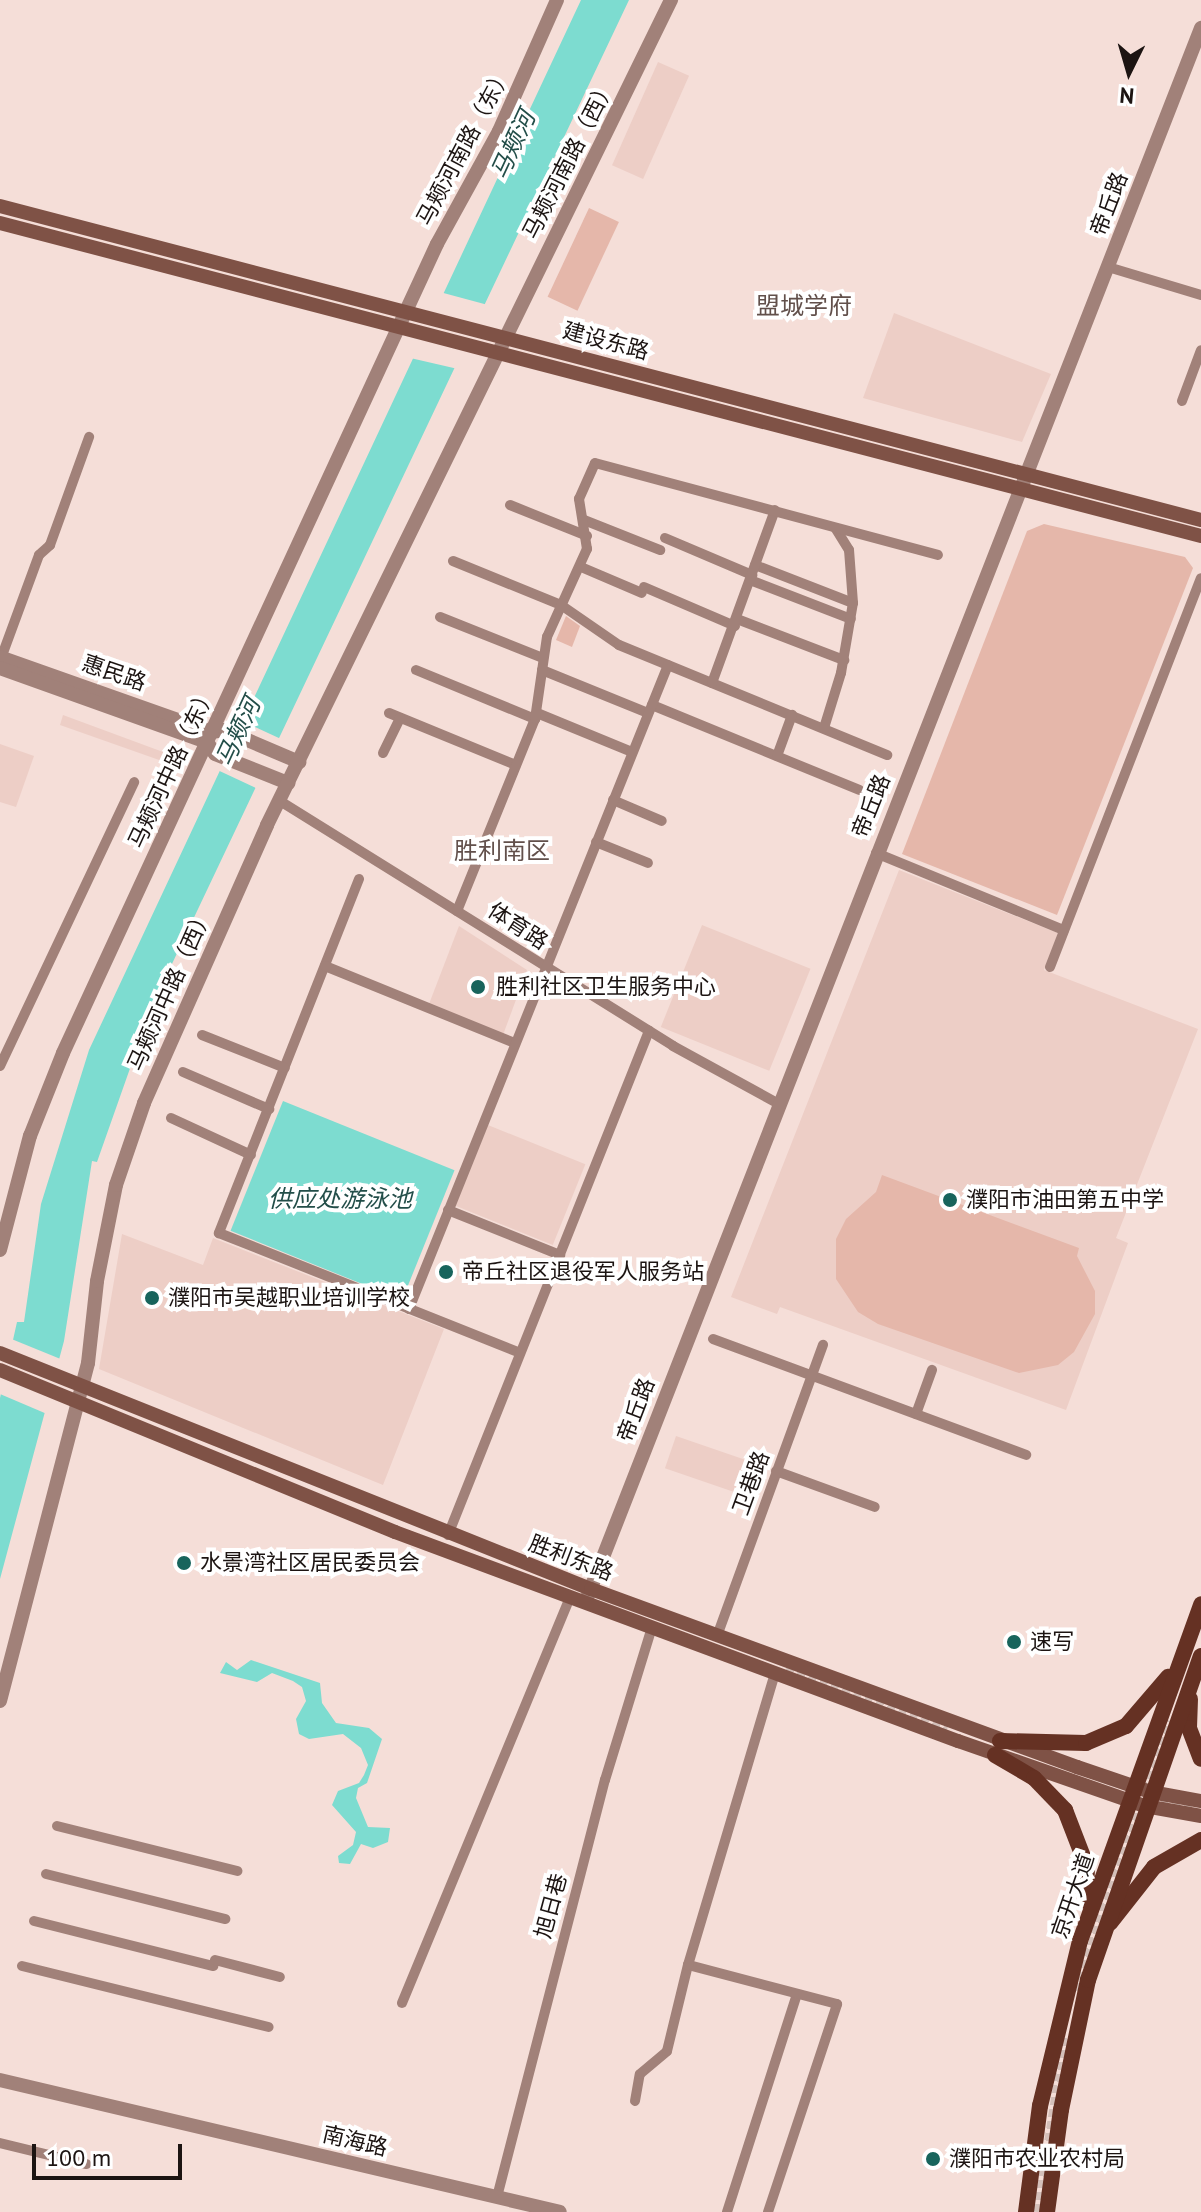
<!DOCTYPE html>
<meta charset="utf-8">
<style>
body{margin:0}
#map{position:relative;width:1201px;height:2212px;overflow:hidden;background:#f5ded8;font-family:"PT Sans","Noto Sans SC",sans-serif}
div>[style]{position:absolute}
.built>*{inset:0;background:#edcec6;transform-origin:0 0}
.green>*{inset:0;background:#e5b7aa;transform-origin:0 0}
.water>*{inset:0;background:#7ddcd0;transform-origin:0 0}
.pier>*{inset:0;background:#f5ded8;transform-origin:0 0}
.pedestrian-tunnel>*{height:8px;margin-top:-4px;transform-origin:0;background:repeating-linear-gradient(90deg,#d4c0ba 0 8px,transparent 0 12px)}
.minor>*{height:10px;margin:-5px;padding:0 5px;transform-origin:5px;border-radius:5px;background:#a18179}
.tertiary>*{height:14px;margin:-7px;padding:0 7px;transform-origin:7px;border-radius:7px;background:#a18179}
.secondary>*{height:14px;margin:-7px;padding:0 7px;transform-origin:7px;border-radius:7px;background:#7f5246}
.primary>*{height:16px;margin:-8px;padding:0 8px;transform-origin:8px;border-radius:8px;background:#653123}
.dots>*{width:22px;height:22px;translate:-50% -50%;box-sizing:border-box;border:4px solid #fff;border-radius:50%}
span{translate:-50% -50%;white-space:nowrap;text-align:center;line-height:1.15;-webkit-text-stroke:8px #fff;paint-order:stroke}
.street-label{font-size:22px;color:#1c1412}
.poi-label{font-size:22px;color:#1c1412}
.left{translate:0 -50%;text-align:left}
.water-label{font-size:24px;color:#234e49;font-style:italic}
.neighbourhood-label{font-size:24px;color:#62504b}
.north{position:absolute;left:1089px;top:32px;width:80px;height:80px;-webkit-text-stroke:6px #fff;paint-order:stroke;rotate:185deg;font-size:22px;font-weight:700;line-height:32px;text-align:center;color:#1c1412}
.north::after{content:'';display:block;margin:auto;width:28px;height:36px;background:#1c1412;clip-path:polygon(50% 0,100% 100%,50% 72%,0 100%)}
.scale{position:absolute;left:32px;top:2144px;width:150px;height:36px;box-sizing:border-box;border:4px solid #1c1412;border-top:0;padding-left:10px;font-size:24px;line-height:28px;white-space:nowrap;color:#1c1412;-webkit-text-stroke:6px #fff;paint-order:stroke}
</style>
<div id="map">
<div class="built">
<div style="left:658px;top:62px;width:34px;height:113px;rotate:24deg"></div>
<div style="clip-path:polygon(894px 313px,1051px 374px,1022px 442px,863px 398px)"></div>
<div style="clip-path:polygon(63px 715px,182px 759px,179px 767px,60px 725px)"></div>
<div style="clip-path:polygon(0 744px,34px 756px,16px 807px,0 802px)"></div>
<div style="clip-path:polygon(899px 870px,1058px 933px,1044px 970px,1198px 1029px,1116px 1238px,1128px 1243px,1066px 1410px,780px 1307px,777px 1314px,731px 1297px)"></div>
<div style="left:702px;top:925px;width:117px;height:110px;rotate:22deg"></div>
<div style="clip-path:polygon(459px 926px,527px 970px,503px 1035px,429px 1004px)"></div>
<div style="left:488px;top:1125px;width:105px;height:87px;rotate:22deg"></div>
<div style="clip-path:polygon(122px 1234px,203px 1265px,213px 1238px,444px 1329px,383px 1485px,99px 1369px)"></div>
<div style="left:676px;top:1436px;width:94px;height:34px;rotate:19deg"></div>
</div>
<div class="green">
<div style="left:589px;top:208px;width:33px;height:98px;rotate:25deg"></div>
<div style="clip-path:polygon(1044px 524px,1185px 557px,1193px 568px,1057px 915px,902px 854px,1027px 531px)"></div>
<div style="clip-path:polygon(566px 616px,580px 626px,572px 647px,556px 640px)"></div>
<div style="clip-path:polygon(882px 1175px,1079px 1248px,1077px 1256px,1095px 1291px,1095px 1314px,1074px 1352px,1058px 1365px,1019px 1373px,878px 1324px,858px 1312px,836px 1279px,836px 1239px,846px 1219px,876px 1192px)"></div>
</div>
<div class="water">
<div style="clip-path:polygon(581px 0,629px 0,152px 1006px,97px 1162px,92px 1161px,64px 1341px,0 1579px,0 1398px,17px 1322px,24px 1322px,41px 1204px,89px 1050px)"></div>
<div style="left:283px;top:1101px;width:185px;height:140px;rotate:22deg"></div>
<div style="clip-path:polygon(251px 1660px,320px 1683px,322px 1703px,336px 1723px,369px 1728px,382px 1739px,367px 1783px,358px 1788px,356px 1798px,368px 1827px,390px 1828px,388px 1842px,373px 1848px,361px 1844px,350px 1864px,339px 1863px,338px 1856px,353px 1845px,356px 1832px,332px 1805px,338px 1791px,359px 1783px,364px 1775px,368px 1765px,361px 1748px,343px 1734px,309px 1739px,299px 1734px,296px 1719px,306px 1701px,302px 1687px,293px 1681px,272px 1673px,257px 1682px,220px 1673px,226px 1662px,237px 1670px)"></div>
</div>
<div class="pier">
<div style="clip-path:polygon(436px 291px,488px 305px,458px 369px,406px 357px)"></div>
<div style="left:238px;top:719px;width:51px;height:55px;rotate:25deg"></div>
<div style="clip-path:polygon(9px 1338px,63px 1360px,47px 1414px,0 1394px)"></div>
</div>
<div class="pedestrian-tunnel">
<div style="left:786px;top:1669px;width:172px;rotate:19.7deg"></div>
<div style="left:1144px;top:1790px;width:74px;rotate:-71.1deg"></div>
<div style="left:1149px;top:1798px;width:46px;rotate:11.3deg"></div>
<div style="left:1076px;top:1991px;width:198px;rotate:-71.5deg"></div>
<div style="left:1037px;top:2212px;width:179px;rotate:-81deg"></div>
</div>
<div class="minor">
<div style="left:1108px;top:267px;width:97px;rotate:16.8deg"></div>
<div style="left:1182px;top:401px;width:54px;rotate:-69.6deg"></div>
<div style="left:510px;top:505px;width:83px;rotate:21.9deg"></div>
<div style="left:584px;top:520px;width:82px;rotate:21.5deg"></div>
<div style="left:665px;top:538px;width:95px;rotate:23deg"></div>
<div style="left:453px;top:561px;width:117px;rotate:22.2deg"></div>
<div style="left:561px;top:605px;width:70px;rotate:34.6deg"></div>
<div style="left:619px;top:645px;width:290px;rotate:22.3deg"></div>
<div style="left:755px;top:565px;width:105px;rotate:21.2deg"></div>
<div style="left:581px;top:567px;width:66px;rotate:23.1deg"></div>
<div style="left:750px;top:580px;width:108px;rotate:21.1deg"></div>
<div style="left:644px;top:587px;width:99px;rotate:23.2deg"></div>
<div style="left:440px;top:617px;width:111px;rotate:21.7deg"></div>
<div style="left:737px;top:619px;width:115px;rotate:21deg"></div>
<div style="left:0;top:661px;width:113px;rotate:-69.8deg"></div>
<div style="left:39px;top:555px;width:15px;rotate:-42deg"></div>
<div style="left:50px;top:545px;width:115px;rotate:-70.1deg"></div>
<div style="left:416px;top:670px;width:129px;rotate:22.4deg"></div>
<div style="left:542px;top:670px;width:114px;rotate:22.1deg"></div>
<div style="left:712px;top:683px;width:184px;rotate:-70deg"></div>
<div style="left:652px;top:705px;width:224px;rotate:22.3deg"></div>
<div style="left:389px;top:713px;width:137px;rotate:22.3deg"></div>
<div style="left:537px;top:713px;width:103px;rotate:22.3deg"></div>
<div style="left:824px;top:728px;width:58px;rotate:-72.8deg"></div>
<div style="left:841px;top:673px;width:71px;rotate:-80.3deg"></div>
<div style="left:853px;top:603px;width:53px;rotate:-94.3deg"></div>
<div style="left:849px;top:550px;width:26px;rotate:-122deg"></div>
<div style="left:383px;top:753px;width:39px;rotate:-64deg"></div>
<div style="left:777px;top:756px;width:44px;rotate:-69.9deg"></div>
<div style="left:613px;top:800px;width:53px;rotate:23.2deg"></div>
<div style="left:280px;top:801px;width:463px;rotate:31.9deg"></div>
<div style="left:673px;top:1046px;width:121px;rotate:28.7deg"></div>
<div style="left:596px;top:842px;width:56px;rotate:22deg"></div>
<div style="left:876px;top:853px;width:203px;rotate:22.3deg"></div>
<div style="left:359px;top:879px;width:381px;rotate:111.6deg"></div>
<div style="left:219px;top:1233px;width:324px;rotate:21.7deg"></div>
<div style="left:457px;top:911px;width:207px;rotate:-67.9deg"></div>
<div style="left:535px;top:719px;width:83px;rotate:-81.7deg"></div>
<div style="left:547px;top:637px;width:97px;rotate:-65.6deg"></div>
<div style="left:587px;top:549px;width:51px;rotate:-99.1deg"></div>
<div style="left:579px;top:499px;width:39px;rotate:-66deg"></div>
<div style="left:595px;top:463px;width:355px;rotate:15deg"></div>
<div style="left:325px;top:966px;width:205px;rotate:22.1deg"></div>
<div style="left:1050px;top:967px;width:417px;rotate:-68.8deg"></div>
<div style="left:202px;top:1035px;width:89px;rotate:21.7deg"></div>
<div style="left:0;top:1066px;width:314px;rotate:-64.7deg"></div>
<div style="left:183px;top:1072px;width:94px;rotate:23.3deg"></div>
<div style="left:171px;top:1118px;width:88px;rotate:24.8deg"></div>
<div style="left:448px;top:1210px;width:121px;rotate:21.9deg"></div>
<div style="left:409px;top:1309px;width:694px;rotate:-68.09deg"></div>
<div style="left:713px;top:1339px;width:334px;rotate:20.3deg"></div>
<div style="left:916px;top:1414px;width:47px;rotate:-70deg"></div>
<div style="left:776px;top:1471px;width:105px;rotate:20deg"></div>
<div style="left:448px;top:1535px;width:543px;rotate:-68.26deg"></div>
<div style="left:717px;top:1636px;width:310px;rotate:-70deg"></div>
<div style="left:57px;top:1826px;width:186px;rotate:14deg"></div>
<div style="left:46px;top:1874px;width:185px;rotate:14.1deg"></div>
<div style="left:34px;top:1921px;width:185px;rotate:14.1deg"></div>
<div style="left:215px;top:1960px;width:67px;rotate:14.7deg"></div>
<div style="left:22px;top:1966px;width:254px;rotate:13.9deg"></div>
<div style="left:402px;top:2003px;width:439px;rotate:-67.5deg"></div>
<div style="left:635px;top:2101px;width:27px;rotate:-80deg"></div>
<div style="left:640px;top:2074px;width:35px;rotate:-40deg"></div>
<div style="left:667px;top:2051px;width:89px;rotate:-76.3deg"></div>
<div style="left:0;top:2143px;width:89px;rotate:13.7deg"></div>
<div style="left:497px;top:2197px;width:431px;rotate:-75.5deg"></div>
<div style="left:605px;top:1780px;width:160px;rotate:-72.9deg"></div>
<div style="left:727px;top:2212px;width:229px;rotate:-72.2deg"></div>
<div style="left:768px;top:2212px;width:219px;rotate:-71.6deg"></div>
<div style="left:837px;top:2004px;width:154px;rotate:-165.3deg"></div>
<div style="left:688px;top:1965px;width:305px;rotate:-73.4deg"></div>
</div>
<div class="tertiary">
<div style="left:0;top:657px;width:225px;rotate:19.5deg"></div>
<div style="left:0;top:668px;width:220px;rotate:19.7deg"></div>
<div style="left:212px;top:732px;width:12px;rotate:-9deg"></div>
<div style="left:224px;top:730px;width:82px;rotate:23.1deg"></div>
<div style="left:207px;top:742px;width:14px;rotate:56deg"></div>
<div style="left:215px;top:754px;width:79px;rotate:21.7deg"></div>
<div style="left:0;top:1250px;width:118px;rotate:-75.3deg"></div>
<div style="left:30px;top:1136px;width:89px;rotate:-68.3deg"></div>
<div style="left:63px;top:1053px;width:891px;rotate:-65.19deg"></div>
<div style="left:437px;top:244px;width:129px;rotate:-61.2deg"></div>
<div style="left:499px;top:131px;width:143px;rotate:-66.1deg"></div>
<div style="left:587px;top:1598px;width:1686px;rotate:-68.64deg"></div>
<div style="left:0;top:1701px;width:349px;rotate:-75.4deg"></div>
<div style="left:88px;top:1363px;width:82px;rotate:-83.7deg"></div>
<div style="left:97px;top:1281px;width:98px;rotate:-78.8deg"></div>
<div style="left:116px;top:1185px;width:87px;rotate:-71.1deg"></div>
<div style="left:144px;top:1103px;width:304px;rotate:-66.1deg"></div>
<div style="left:267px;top:825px;width:919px;rotate:-63.91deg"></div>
<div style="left:0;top:2080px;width:575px;rotate:13.26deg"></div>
</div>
<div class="secondary">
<div style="left:0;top:206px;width:1241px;rotate:14.65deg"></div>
<div style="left:0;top:223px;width:1241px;rotate:14.61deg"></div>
<div style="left:0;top:1353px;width:636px;rotate:21.77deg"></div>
<div style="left:591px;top:1589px;width:518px;rotate:20.12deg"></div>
<div style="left:1077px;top:1767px;width:78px;rotate:18.7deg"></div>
<div style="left:1151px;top:1792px;width:51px;rotate:10.2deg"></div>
<div style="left:0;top:1370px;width:427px;rotate:22.3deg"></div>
<div style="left:395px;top:1532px;width:601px;rotate:20.37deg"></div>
<div style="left:958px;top:1741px;width:198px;rotate:19.2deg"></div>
<div style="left:1145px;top:1806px;width:57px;rotate:10.1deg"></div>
</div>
<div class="primary">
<div style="left:1190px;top:1699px;width:29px;rotate:92deg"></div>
<div style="left:1189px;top:1728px;width:33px;rotate:69deg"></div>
<div style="left:1000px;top:1741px;width:86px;rotate:1.3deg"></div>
<div style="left:1086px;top:1743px;width:43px;rotate:-23deg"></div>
<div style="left:1126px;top:1726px;width:65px;rotate:-49.4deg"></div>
<div style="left:995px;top:1755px;width:45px;rotate:30.5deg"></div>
<div style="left:1034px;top:1778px;width:45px;rotate:45.9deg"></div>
<div style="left:1065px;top:1810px;width:61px;rotate:68.9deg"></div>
<div style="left:1087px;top:1867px;width:34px;rotate:92deg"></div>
<div style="left:1110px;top:1923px;width:71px;rotate:-51.8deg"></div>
<div style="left:1154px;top:1867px;width:54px;rotate:-29.9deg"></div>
<div style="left:1026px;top:2212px;width:107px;rotate:-82.5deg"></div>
<div style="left:1040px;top:2106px;width:170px;rotate:-76.4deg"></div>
<div style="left:1080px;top:1941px;width:358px;rotate:-70.2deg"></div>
<div style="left:1047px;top:2212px;width:103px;rotate:-82.2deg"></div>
<div style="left:1061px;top:2110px;width:133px;rotate:-78.3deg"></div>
<div style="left:1088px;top:1980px;width:343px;rotate:-70.8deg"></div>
</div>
<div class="dots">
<div style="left:478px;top:987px;background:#18645c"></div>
<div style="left:950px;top:1200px;background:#18645c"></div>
<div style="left:446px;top:1272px;background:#18645c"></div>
<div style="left:152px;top:1298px;background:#18645c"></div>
<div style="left:184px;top:1563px;background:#18645c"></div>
<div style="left:1014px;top:1642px;background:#18645c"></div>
<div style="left:933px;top:2159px;background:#18645c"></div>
</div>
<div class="street-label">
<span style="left:464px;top:146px;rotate:-62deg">马颊河南路（东）</span>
<span style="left:569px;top:159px;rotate:-63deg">马颊河南路（西）</span>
<span style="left:1109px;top:204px;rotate:-69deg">帝丘路</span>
<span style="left:606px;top:341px;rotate:15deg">建设东路</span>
<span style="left:114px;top:673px;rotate:19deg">惠民路</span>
<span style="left:172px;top:767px;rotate:-65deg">马颊河中路（东）</span>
<span style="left:871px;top:806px;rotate:-68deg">帝丘路</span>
<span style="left:518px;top:926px;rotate:33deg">体育路</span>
<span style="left:170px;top:989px;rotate:-66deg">马颊河中路（西）</span>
<span style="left:636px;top:1410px;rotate:-69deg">帝丘路</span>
<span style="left:751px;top:1483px;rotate:-70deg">卫巷路</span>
<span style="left:571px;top:1558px;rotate:21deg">胜利东路</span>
<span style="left:1073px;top:1896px;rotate:-71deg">京开大道</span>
<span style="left:551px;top:1906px;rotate:-75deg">旭日巷</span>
<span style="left:355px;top:2141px;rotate:13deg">南海路</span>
</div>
<div class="poi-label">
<span class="left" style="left:496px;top:987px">胜利社区卫生服务中心</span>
<span class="left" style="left:966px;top:1200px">濮阳市油田第五中学</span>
<span class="left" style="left:462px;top:1272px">帝丘社区退役军人服务站</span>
<span class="left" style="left:168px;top:1298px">濮阳市吴越职业培训学校</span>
<span class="left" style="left:200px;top:1563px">水景湾社区居民委员会</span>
<span class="left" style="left:1030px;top:1642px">速写</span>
<span class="left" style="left:949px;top:2159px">濮阳市农业农村局</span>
</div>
<div class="water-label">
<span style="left:513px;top:145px;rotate:-65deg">马颊河</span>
<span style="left:238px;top:732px;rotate:-65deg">马颊河</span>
<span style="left:340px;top:1199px">供应处游泳池</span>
</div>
<div class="neighbourhood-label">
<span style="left:804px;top:306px">盟城学府</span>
<span style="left:502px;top:851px">胜利南区</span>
</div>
<div class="north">N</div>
<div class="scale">100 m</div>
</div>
